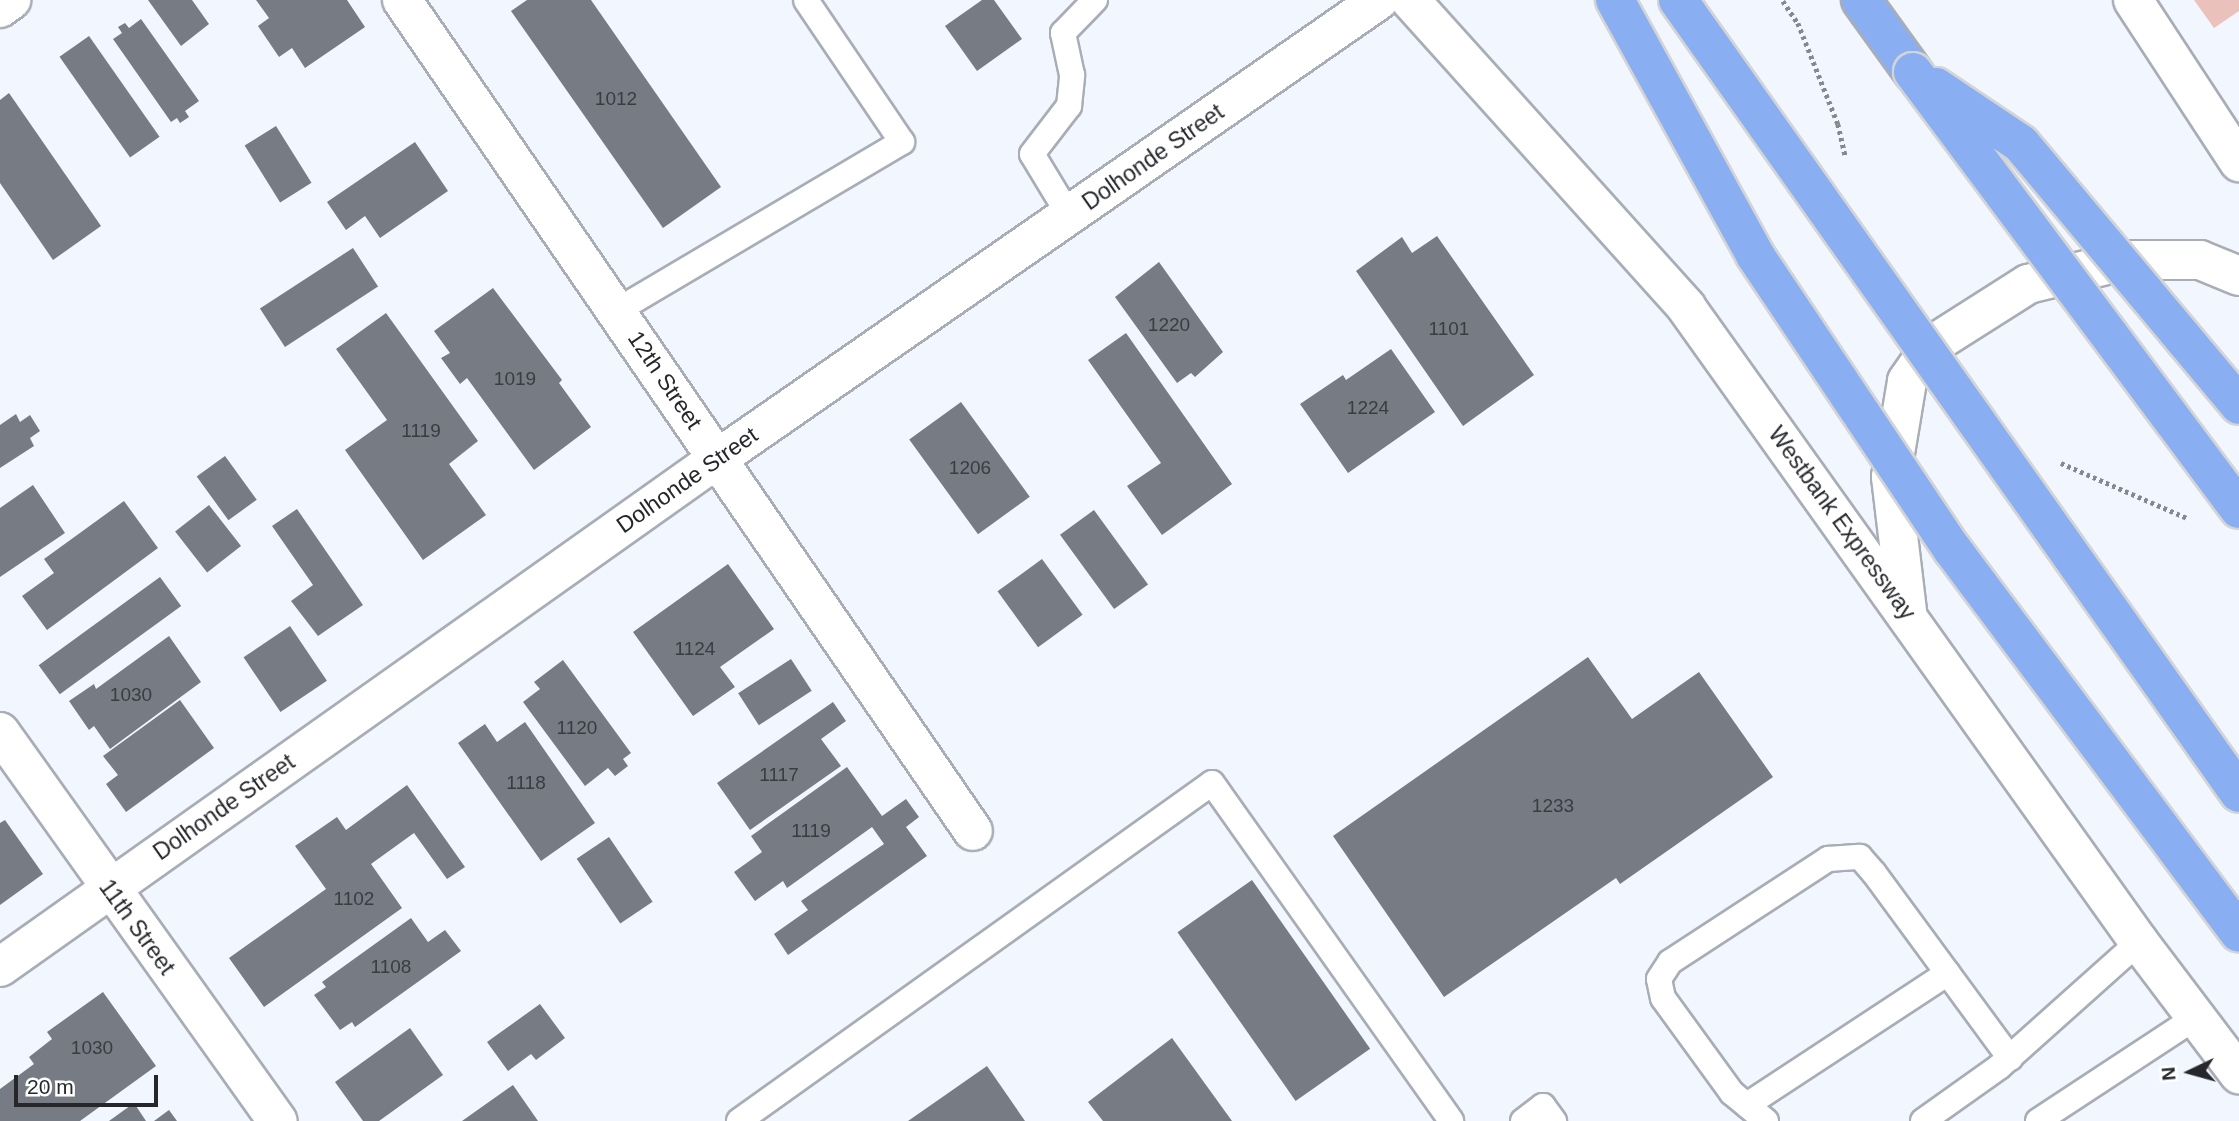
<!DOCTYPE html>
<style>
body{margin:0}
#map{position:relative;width:2239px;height:1121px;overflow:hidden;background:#f2f7ff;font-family:Helvetica,sans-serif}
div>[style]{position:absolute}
.green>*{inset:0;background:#eac1bb}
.building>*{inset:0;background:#767b84;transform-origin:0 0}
.path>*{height:4.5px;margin-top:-2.25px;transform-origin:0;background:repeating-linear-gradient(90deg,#85888e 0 3.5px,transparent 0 7px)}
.roads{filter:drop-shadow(2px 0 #a8adb6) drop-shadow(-2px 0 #a8adb6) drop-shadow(0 2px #a8adb6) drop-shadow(0 -2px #a8adb6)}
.service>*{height:24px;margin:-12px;padding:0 12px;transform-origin:12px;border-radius:12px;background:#fff}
.minor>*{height:38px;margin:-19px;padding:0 19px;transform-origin:19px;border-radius:19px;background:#fff}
.secondary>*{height:38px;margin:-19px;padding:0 19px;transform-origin:19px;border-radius:19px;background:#fff}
.motorway>*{height:38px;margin:-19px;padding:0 19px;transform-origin:19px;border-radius:19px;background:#8aaef2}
.bridges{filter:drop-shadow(2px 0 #d3d4d5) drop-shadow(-2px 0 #d3d4d5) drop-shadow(0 2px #d3d4d5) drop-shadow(0 -2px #d3d4d5)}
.motorway-bridge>*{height:38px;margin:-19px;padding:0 19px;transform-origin:19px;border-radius:19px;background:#8aaef2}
span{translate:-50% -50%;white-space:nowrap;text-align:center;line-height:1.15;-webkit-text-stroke:7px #fff;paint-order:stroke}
.number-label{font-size:19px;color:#393c41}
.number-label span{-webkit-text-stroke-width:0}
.street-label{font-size:23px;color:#25272b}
.north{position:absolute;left:2155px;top:1037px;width:70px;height:70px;-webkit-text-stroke:5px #fff;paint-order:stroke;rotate:265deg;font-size:19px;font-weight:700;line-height:28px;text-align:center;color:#25272b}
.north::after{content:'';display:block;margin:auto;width:24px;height:32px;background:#25272b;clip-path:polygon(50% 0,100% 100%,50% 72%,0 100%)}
.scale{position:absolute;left:14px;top:1075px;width:144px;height:32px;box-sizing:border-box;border:4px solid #25272b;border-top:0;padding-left:9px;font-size:21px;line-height:24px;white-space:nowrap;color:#25272b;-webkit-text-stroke:5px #fff;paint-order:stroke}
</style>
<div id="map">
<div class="green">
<div style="clip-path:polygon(2194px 0,2239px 0,2239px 11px,2214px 28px)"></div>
</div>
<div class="building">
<div style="clip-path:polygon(148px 0,192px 0,209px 24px,181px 46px)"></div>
<div style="clip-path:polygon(256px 0,347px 0,365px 27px,305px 68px,292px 48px,279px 57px,258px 26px,269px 18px)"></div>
<div style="clip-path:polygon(527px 0,591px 0,721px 187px,663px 228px,511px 11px)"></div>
<div style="clip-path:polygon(982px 0,994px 0,1022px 39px,977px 71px,945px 26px)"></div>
<div style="clip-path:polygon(141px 19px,199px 101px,185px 111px,189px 117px,180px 123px,177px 118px,171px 122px,113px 39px,122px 33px,118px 27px,125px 23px,129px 28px)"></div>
<div style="left:89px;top:36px;width:123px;height:36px;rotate:55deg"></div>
<div style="clip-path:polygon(9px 93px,101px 226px,53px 260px,0 183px,0 100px)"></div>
<div style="left:276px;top:126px;width:67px;height:37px;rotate:58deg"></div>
<div style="clip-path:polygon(415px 142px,448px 191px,380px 238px,365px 216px,346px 230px,327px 202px)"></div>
<div style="clip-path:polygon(1437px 236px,1534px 375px,1463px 426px,1356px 271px,1402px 237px,1412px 253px)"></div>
<div style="left:353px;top:248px;width:46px;height:111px;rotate:57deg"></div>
<div style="clip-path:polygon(1159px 262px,1223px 352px,1195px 377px,1191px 373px,1177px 383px,1115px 297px)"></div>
<div style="clip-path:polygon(493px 288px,562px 380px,559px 383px,591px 427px,534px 470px,467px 378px,460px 384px,441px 358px,450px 353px,434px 331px)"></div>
<div style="clip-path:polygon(386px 313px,478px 441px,449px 464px,486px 515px,423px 560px,345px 450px,387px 420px,336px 349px)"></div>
<div style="clip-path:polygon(1126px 333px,1232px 484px,1162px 535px,1127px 486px,1161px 463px,1088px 360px)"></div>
<div style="clip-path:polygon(1391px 349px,1435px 412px,1348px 473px,1300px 404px,1343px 375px,1346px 380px)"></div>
<div style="left:961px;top:402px;width:117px;height:64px;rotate:54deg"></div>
<div style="clip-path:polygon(16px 414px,20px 422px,30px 415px,40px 431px,30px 438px,34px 446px,0 468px,0 425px)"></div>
<div style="left:225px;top:456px;width:54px;height:35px;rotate:54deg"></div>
<div style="clip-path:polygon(33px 485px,65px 533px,0 577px,0 508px)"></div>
<div style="clip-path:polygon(124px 501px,158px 548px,47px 630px,22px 596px,54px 573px,44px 559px)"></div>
<div style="left:209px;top:505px;width:52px;height:43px;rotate:52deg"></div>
<div style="clip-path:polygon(297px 509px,363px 605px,318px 636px,291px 601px,313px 585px,272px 526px)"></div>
<div style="left:1094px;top:510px;width:92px;height:42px;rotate:54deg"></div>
<div style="left:1042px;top:559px;width:69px;height:55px;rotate:54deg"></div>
<div style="clip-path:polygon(728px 564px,774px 629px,720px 667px,735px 687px,693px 716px,633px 632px)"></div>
<div style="left:160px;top:577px;width:36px;height:150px;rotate:54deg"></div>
<div style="left:290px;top:626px;width:66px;height:56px;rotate:56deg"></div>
<div style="clip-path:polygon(169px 636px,201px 682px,110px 749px,94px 726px,89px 730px,69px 701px,94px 684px,96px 689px)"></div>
<div style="clip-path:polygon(1588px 657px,1632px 719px,1699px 672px,1773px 777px,1620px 884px,1616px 878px,1444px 997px,1333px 836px)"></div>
<div style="left:791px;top:659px;width:38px;height:63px;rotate:57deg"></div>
<div style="clip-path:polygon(563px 660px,631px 753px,623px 759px,628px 766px,615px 776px,608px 768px,585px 786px,523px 702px,540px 689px,534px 682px)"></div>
<div style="clip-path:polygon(180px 700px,214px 748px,126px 812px,106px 784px,118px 775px,103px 756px)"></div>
<div style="clip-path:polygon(833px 702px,846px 721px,821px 739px,841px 766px,750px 830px,717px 783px)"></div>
<div style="clip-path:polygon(525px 722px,595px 823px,541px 861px,458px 743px,485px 724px,497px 742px)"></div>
<div style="clip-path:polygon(847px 767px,882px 816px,906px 799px,919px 817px,906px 827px,927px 856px,788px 955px,774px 934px,808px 910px,801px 901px,884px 844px,872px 827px,787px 888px,783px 881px,755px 901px,734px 872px,762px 852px,751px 836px)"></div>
<div style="clip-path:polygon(407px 785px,465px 867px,447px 879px,414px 833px,371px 864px,402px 908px,264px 1007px,229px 958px,326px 889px,295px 846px,337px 817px,346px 830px)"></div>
<div style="clip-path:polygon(5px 820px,43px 874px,0 905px,0 823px)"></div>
<div style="left:609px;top:837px;width:78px;height:39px;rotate:56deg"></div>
<div style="left:1252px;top:880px;width:206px;height:91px;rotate:55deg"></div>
<div style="clip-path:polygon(411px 918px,428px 942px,445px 930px,461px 951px,355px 1027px,352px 1022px,340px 1030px,314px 995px,326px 987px,322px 982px)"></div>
<div style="clip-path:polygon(103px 992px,156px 1066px,80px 1121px,0 1121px,0 1089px,34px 1064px,29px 1057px,52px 1039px,47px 1032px)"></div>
<div style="clip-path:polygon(540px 1004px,565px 1038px,536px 1060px,531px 1054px,508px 1071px,487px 1042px)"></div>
<div style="clip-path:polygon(410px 1028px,443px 1075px,379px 1121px,363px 1121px,335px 1082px)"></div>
<div style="clip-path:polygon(1172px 1038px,1232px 1121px,1103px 1121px,1088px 1102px)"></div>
<div style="clip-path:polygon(987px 1066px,1025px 1121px,908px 1121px)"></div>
<div style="clip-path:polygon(513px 1085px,538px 1121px,462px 1121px)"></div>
<div style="clip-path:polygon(134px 1103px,146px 1121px,109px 1121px)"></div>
<div style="clip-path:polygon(169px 1110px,177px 1121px,154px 1121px)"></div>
</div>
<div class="path">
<div style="left:1783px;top:1px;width:27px;rotate:56deg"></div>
<div style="left:1798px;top:23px;width:109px;rotate:68.4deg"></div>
<div style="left:1838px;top:124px;width:32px;rotate:77deg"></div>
<div style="left:2061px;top:463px;width:137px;rotate:23.6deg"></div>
</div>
<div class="roads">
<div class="service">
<div style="left:1069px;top:215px;width:71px;rotate:-121.2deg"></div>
<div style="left:1032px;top:154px;width:61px;rotate:-52.4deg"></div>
<div style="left:1069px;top:106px;width:31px;rotate:-84deg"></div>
<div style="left:1072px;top:75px;width:43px;rotate:-102.1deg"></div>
<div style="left:1063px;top:33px;width:46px;rotate:-45.9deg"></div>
<div style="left:618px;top:310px;width:330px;rotate:-30.6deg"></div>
<div style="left:902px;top:142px;width:171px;rotate:-124.1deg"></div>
<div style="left:1747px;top:1105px;width:240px;rotate:-33.3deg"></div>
<div style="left:739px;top:1121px;width:581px;rotate:-35.55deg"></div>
<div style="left:1212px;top:783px;width:414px;rotate:54.7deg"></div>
<div style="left:1523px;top:1121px;width:25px;rotate:-37deg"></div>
<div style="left:1543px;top:1106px;width:19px;rotate:54deg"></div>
<div style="left:1766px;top:1121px;width:44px;rotate:-140.5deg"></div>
<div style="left:1732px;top:1093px;width:117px;rotate:-126deg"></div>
<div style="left:1663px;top:998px;width:19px;rotate:-102deg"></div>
<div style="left:1659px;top:979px;width:20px;rotate:-57deg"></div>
<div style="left:1670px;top:962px;width:189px;rotate:-33.1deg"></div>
<div style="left:1828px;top:859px;width:32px;rotate:-4deg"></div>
<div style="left:1860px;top:857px;width:21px;rotate:49deg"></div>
<div style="left:1874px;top:873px;width:230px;rotate:53.7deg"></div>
<div style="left:1923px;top:1121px;width:93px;rotate:-35.4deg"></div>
<div style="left:1999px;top:1067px;width:188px;rotate:-41.8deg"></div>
<div style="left:2038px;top:1121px;width:191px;rotate:-33.3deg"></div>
</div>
<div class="minor">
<div style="left:402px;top:0;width:1008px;rotate:55.51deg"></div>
<div style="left:0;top:8px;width:14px;rotate:-36deg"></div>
<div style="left:0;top:732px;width:478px;rotate:54.5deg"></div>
<div style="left:0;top:967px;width:879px;rotate:-35.32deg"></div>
<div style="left:717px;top:459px;width:806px;rotate:-34.74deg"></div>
</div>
<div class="secondary">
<div style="left:1410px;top:0;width:413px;rotate:48deg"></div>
<div style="left:1686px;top:307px;width:780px;rotate:54.5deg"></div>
<div style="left:2139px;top:942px;width:166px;rotate:52.9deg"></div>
<div style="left:2133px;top:0;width:194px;rotate:56.8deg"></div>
<div style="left:1907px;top:611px;width:135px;rotate:-96.8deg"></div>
<div style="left:1891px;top:477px;width:97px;rotate:-80.5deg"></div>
<div style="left:1907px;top:381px;width:44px;rotate:-55.2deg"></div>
<div style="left:1932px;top:345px;width:114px;rotate:-32.4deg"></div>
<div style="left:2028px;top:284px;width:102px;rotate:-13.6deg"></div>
<div style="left:2127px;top:260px;width:73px"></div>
<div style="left:2200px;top:260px;width:42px;rotate:22.3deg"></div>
</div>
<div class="motorway">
<div style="left:1861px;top:0;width:89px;rotate:54.2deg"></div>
</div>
</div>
<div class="bridges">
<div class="motorway-bridge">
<div style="left:1615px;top:0;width:291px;rotate:61.2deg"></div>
<div style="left:1755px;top:255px;width:354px;rotate:56.2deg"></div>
<div style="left:1952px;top:549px;width:479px;rotate:53.2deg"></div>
<div style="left:1678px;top:0;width:971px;rotate:54.72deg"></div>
<div style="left:1913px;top:72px;width:545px;rotate:53.28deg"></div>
<div style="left:1936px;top:87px;width:102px;rotate:33.8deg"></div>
<div style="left:2021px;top:144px;width:340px;rotate:50.1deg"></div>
</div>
</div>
<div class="number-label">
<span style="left:616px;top:99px">1012</span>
<span style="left:1169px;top:325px">1220</span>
<span style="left:1449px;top:329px">1101</span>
<span style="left:515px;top:379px">1019</span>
<span style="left:1368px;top:408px">1224</span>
<span style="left:421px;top:431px">1119</span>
<span style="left:970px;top:468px">1206</span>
<span style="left:695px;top:649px">1124</span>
<span style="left:131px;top:695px">1030</span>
<span style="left:577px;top:728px">1120</span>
<span style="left:779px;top:775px">1117</span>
<span style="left:526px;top:783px">1118</span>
<span style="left:1553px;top:806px">1233</span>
<span style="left:811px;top:831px">1119</span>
<span style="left:354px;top:899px">1102</span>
<span style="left:391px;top:967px">1108</span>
<span style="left:92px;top:1048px">1030</span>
</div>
<div class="street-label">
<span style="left:1153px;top:157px;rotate:-35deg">Dolhonde Street</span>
<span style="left:665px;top:380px;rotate:56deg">12th Street</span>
<span style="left:687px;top:480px;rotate:-35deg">Dolhonde Street</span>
<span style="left:1842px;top:523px;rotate:54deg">Westbank Expressway</span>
<span style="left:224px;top:807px;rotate:-35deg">Dolhonde Street</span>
<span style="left:137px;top:927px;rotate:54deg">11th Street</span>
</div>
<div class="north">N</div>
<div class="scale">20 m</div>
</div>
